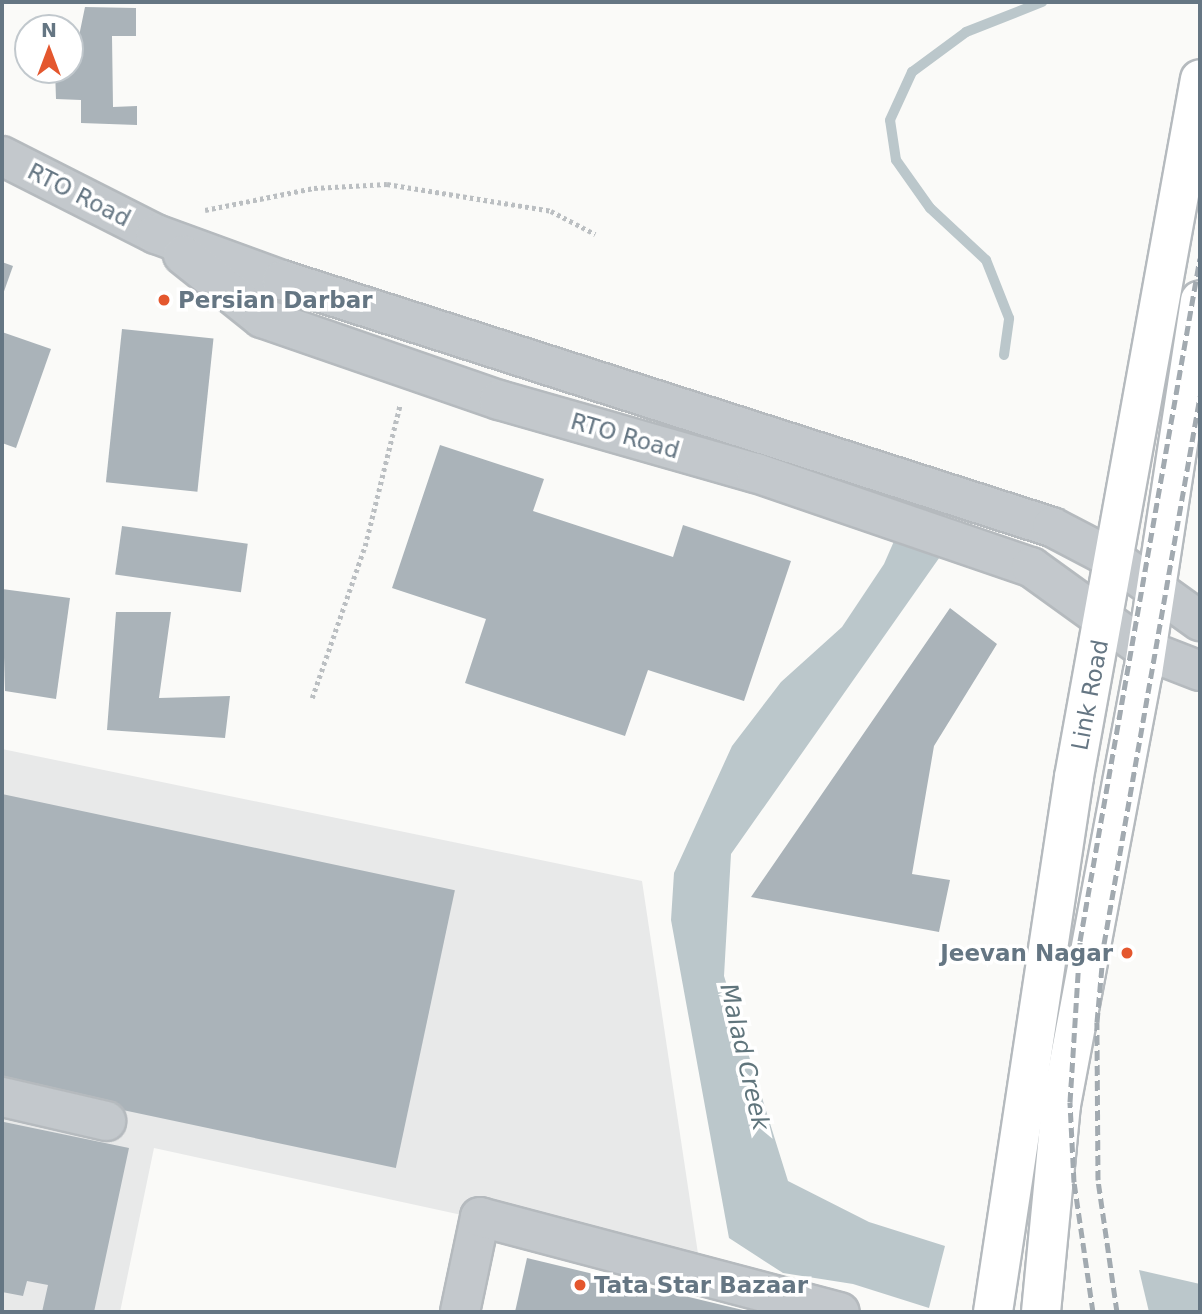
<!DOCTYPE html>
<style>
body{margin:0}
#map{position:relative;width:1202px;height:1314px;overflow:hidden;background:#fafaf8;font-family:"DejaVu Sans",sans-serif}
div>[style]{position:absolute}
.built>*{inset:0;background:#e8e9e9}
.water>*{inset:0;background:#bbc7cb}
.stream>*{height:10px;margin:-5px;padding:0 5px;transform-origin:5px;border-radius:5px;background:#bbc7cb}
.building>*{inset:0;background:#aab3b9;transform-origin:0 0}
.path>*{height:4.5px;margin-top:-2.25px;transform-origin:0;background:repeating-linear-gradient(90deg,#bbbfc2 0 3.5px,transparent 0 7px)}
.roads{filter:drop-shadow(2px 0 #b5babe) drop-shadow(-2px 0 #b5babe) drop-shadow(0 2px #b5babe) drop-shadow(0 -2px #b5babe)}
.minor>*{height:38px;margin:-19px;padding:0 19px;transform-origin:19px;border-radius:19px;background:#c3c8cc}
.major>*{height:38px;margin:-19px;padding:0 19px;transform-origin:19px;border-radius:19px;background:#fff}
.rail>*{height:5px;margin-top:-2.5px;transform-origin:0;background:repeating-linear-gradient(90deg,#a2aab0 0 10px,transparent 0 15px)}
.dots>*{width:19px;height:19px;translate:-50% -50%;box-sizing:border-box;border:4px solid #fff;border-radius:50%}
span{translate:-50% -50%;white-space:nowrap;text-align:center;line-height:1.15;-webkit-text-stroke:7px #fff;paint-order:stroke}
.street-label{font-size:23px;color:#657683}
.poi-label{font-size:23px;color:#657683;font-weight:700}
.left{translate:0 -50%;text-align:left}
.right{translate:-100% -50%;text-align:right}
.water-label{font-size:24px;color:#60757c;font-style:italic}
.frame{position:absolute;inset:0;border:4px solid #657683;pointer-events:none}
.north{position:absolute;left:14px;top:14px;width:70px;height:70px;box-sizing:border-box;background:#fff;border:2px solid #c1c8cd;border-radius:50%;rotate:0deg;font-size:19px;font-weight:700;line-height:28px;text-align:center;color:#657683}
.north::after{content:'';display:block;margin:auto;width:24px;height:32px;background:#e4572e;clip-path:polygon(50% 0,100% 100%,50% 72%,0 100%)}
</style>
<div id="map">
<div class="built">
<div style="clip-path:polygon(2px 749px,642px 881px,700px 1267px,154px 1148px,120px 1312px,2px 1312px)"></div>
</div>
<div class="water">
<div style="clip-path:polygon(905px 516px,956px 534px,731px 854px,724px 976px,788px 1181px,869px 1222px,945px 1246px,929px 1308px,853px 1284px,783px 1273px,729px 1238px,671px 920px,674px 873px,732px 746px,781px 682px,842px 627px,884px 564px)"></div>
<div style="clip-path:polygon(1139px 1270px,1200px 1284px,1200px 1312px,1149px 1312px)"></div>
</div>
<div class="stream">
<div style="left:1004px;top:355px;width:37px;rotate:-82deg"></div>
<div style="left:1009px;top:318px;width:62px;rotate:-111.6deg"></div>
<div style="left:986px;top:260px;width:76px;rotate:-137.1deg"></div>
<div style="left:930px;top:208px;width:59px;rotate:-125.3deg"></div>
<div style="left:896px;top:160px;width:40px;rotate:-98.5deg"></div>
<div style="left:890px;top:120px;width:53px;rotate:-65.4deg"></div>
<div style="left:912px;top:72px;width:67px;rotate:-36.5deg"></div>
<div style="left:966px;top:32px;width:82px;rotate:-21.5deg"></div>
</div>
<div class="building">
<div style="clip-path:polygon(85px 7px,136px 8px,136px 36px,112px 36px,113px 107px,137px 106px,137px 125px,81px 123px,81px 100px,56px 99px,55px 70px,70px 70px,70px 36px,79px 36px)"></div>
<div style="clip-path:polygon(2px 262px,13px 266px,2px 297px)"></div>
<div style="left:122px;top:329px;width:92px;height:154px;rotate:6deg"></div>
<div style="clip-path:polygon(2px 332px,51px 349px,16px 448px,2px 443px)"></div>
<div style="clip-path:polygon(440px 445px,544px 479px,533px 511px,673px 557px,683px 525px,791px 561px,744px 701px,648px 670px,625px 736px,465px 683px,486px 619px,392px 588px)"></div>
<div style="left:122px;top:526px;width:127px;height:49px;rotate:8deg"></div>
<div style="clip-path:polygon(2px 589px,70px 598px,56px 699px,5px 691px)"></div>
<div style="clip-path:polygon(950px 608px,997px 644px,934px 746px,912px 874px,950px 880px,939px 932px,751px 897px)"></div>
<div style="clip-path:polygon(116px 612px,171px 612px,159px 698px,230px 696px,225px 738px,107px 730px)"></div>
<div style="left:2px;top:794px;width:463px;height:284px;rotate:12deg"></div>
<div style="clip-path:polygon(4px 1122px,129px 1148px,94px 1312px,42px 1312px,48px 1285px,27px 1281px,23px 1296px,2px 1292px)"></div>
<div style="clip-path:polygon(527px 1258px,747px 1311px,747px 1312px,515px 1312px)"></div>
</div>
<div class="path">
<div style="left:205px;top:210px;width:111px;rotate:-11.4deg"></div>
<div style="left:314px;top:188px;width:73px;rotate:-3.1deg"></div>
<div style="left:387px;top:184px;width:166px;rotate:9.3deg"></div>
<div style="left:551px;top:211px;width:50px;rotate:27.6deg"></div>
<div style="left:312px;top:698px;width:161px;rotate:-70.8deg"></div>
<div style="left:365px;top:546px;width:145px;rotate:-76.1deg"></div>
</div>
<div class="roads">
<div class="minor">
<div style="left:2px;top:156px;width:173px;rotate:26.9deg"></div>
<div style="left:156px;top:234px;width:134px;rotate:20.1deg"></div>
<div style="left:282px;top:280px;width:809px;rotate:17.79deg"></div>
<div style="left:1052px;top:527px;width:71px;rotate:27.6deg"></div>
<div style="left:1115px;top:560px;width:105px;rotate:35.7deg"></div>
<div style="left:183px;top:255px;width:101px;rotate:38.6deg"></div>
<div style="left:262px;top:318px;width:251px;rotate:19.1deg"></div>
<div style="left:499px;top:400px;width:267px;rotate:15.9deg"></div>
<div style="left:756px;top:473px;width:291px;rotate:18.9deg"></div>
<div style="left:1031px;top:567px;width:142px;rotate:35.8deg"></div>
<div style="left:1146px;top:650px;width:58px;rotate:21.3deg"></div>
<div style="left:2px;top:1097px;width:107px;rotate:13deg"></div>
<div style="left:460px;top:1312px;width:97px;rotate:-78.1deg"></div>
<div style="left:480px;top:1217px;width:372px;rotate:14.8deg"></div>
</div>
<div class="major">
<div style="left:993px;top:1312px;width:541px;rotate:-81.39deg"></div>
<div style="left:1074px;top:777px;width:709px;rotate:-79.77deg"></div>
<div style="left:1041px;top:1312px;width:208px;rotate:-84.5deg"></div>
<div style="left:1061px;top:1105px;width:440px;rotate:-79.3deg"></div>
<div style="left:1143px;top:673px;width:377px;rotate:-81.3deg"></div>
</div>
</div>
<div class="rail">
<div style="left:1093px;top:1312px;width:131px;rotate:-98.3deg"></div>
<div style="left:1074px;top:1182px;width:80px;rotate:-92.9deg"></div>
<div style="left:1070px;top:1102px;width:161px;rotate:-86.4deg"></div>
<div style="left:1080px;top:941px;width:693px;rotate:-80.04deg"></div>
<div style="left:1117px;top:1312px;width:133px;rotate:-98.2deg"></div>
<div style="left:1098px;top:1180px;width:158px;rotate:-90.4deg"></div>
<div style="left:1097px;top:1022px;width:78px;rotate:-84.9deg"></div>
<div style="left:1104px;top:944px;width:556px;rotate:-80.06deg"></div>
</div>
<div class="dots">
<div style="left:164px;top:300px;background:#e4572e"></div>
<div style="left:1127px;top:953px;background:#e4572e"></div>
<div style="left:580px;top:1285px;background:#e4572e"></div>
</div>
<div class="street-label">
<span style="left:79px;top:195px;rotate:27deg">RTO Road</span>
<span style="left:625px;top:436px;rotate:16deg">RTO Road</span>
<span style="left:1090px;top:695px;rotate:-79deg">Link Road</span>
</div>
<div class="poi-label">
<span class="left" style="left:178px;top:300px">Persian Darbar</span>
<span class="right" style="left:1113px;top:953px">Jeevan Nagar</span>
<span class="left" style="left:594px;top:1285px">Tata Star Bazaar</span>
</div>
<div class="water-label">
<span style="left:744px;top:1057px;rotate:77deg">Malad Creek</span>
</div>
<div class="frame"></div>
<div class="north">N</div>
</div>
